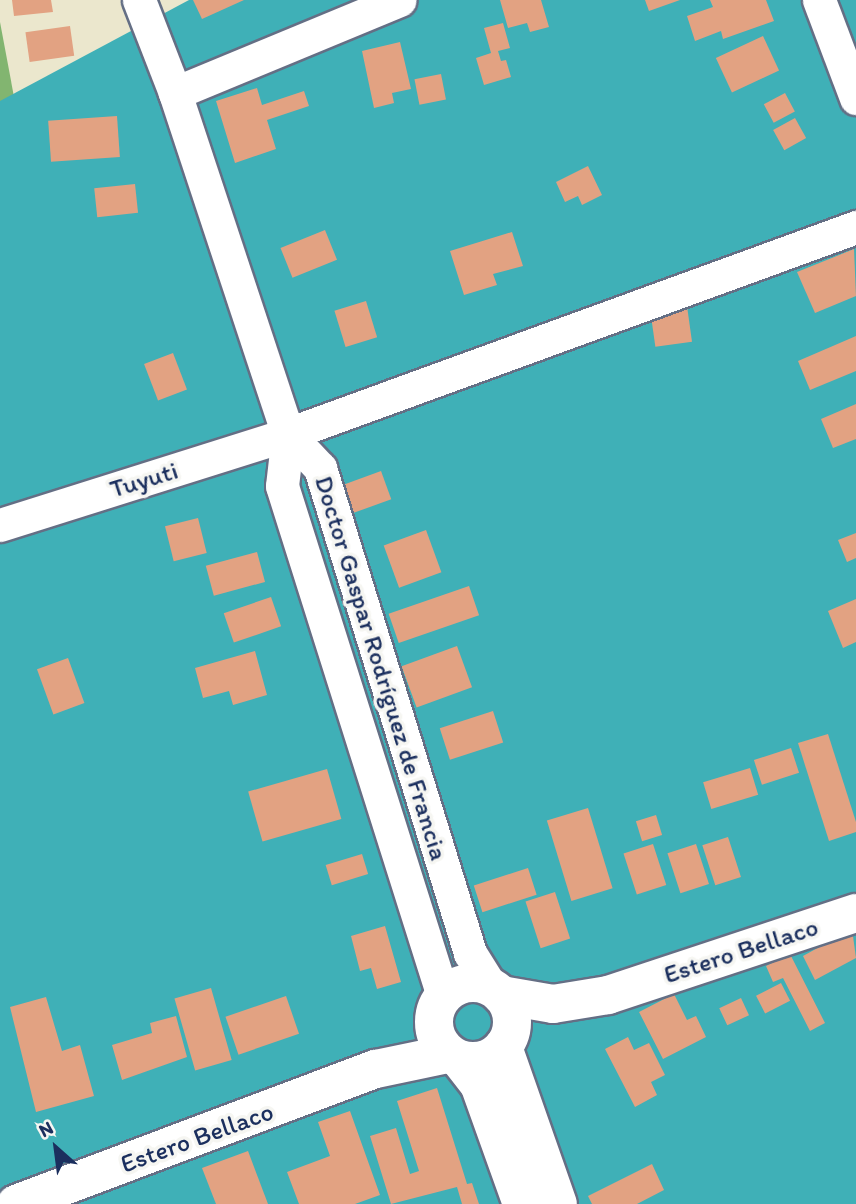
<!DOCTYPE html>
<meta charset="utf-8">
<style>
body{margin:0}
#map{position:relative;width:856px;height:1204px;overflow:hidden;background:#ebe7cd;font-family:Itim,sans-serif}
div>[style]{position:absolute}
.forest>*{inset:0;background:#82b570}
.water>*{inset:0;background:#3fb0b7}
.building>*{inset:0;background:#e2a282;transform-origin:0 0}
.roads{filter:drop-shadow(2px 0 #646f85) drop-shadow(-2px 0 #646f85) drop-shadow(0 2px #646f85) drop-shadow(0 -2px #646f85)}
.minor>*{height:33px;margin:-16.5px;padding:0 16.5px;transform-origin:16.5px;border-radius:16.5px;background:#fff}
.tertiary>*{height:38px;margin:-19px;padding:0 19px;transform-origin:19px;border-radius:19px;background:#fff}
.tertiary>.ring{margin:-19px;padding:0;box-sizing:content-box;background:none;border:38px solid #fff;border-radius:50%}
span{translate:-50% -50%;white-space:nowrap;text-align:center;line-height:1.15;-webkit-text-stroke:7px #f6f6f2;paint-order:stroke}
.street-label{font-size:26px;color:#1b2f5e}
.north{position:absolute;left:21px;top:1113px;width:70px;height:70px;-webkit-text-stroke:5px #f6f6f2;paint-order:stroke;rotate:332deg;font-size:19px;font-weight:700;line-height:28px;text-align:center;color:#1b2f5e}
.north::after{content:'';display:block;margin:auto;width:24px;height:32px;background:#1b2f5e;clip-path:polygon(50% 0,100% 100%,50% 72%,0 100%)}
</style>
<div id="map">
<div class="forest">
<div style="clip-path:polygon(0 22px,23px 145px,0 197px)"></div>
</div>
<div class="water">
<div style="clip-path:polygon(189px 0,856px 0,856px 1204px,0 1204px,0 101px)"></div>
</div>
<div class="building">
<div style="clip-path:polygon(12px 0,51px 0,53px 12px,14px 16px)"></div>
<div style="clip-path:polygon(193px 0,244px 0,202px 19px)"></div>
<div style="clip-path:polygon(500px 0,541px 0,549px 27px,530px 32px,527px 23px,508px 28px)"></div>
<div style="clip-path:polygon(645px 0,680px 0,649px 11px)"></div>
<div style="clip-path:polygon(710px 0,766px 0,774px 21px,723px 39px,721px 31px,695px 41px,687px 16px,713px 7px)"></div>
<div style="clip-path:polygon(503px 23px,510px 48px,498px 51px,501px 61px,506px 60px,511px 77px,484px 85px,476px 58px,491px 53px,484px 28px)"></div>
<div style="left:70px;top:26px;width:30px;height:45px;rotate:82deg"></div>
<div style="left:763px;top:36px;width:38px;height:52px;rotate:65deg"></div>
<div style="clip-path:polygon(400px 42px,411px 89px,392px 93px,394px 103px,374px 108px,362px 51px)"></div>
<div style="left:441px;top:74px;width:26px;height:27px;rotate:79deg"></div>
<div style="clip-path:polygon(257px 88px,262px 105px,304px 91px,309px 106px,267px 120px,276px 149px,235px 163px,216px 101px)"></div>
<div style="left:785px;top:93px;width:21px;height:24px;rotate:62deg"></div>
<div style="left:117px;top:116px;width:41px;height:69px;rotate:86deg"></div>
<div style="left:795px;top:118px;width:23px;height:25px;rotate:61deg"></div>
<div style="clip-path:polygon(588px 166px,602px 195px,582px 205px,578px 196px,565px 202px,556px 182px)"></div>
<div style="left:135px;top:184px;width:29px;height:41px;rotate:84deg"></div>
<div style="left:325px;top:230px;width:32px;height:48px;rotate:68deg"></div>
<div style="clip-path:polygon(512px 232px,523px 266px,493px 274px,497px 285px,464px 295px,450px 251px)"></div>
<div style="clip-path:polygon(854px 249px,856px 296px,815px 313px,797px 272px)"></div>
<div style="left:366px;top:301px;width:38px;height:33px;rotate:73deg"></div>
<div style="left:687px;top:306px;width:36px;height:37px;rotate:82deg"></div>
<div style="clip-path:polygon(856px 336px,856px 371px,810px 390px,798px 361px)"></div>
<div style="left:173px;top:353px;width:39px;height:31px;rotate:69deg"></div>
<div style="clip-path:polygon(856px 404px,856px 439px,833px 448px,821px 419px)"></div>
<div style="left:381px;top:471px;width:30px;height:48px;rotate:70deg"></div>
<div style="left:198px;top:518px;width:36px;height:34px;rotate:76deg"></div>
<div style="left:426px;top:530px;width:45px;height:45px;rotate:70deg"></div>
<div style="clip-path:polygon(856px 533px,856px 558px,847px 562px,838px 540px)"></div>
<div style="left:257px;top:552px;width:31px;height:53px;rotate:75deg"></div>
<div style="left:469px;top:586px;width:31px;height:85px;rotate:71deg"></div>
<div style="left:271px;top:597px;width:31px;height:50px;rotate:71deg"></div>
<div style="clip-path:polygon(856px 599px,856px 642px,843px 648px,828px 611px)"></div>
<div style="left:457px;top:646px;width:44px;height:59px;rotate:70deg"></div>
<div style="clip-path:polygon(255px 651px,267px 695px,233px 705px,229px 691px,203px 698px,195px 668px)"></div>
<div style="left:68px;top:658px;width:48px;height:33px;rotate:70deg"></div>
<div style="left:493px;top:711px;width:33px;height:56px;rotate:72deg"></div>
<div style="clip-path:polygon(828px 734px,856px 822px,856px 832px,829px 841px,798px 743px)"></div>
<div style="left:791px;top:748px;width:26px;height:39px;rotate:72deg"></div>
<div style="left:750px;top:768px;width:28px;height:49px;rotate:73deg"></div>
<div style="left:327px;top:769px;width:52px;height:82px;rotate:74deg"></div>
<div style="left:588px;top:808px;width:84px;height:43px;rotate:73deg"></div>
<div style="left:656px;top:815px;width:21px;height:21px;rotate:73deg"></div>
<div style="left:728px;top:837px;width:42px;height:27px;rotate:72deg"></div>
<div style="left:653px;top:844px;width:43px;height:31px;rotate:72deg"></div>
<div style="left:696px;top:844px;width:42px;height:30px;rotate:72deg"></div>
<div style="left:362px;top:854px;width:21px;height:38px;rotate:73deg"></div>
<div style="left:528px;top:868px;width:28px;height:57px;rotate:72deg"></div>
<div style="left:555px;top:892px;width:49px;height:31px;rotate:72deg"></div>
<div style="clip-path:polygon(385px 926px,401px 982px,377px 989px,371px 968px,360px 971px,351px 936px)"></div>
<div style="clip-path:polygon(852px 929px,856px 958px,815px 980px,803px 956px)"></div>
<div style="clip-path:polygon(790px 954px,825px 1023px,810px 1031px,783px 978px,773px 982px,766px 966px)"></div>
<div style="left:781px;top:983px;width:20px;height:28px;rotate:63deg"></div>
<div style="left:211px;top:988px;width:75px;height:38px;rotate:74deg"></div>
<div style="clip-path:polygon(674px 994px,687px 1020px,696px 1016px,706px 1037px,663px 1059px,639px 1012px)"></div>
<div style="left:286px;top:996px;width:40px;height:64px;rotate:71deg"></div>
<div style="clip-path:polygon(46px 997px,62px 1051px,80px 1045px,94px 1096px,36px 1112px,10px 1007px)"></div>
<div style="left:741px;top:998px;width:19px;height:24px;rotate:65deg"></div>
<div style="clip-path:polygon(176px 1016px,187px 1057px,122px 1080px,112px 1045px,152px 1033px,150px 1023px)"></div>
<div style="clip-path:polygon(628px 1037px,634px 1050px,649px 1043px,665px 1075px,651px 1082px,657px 1095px,635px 1107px,605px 1049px)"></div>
<div style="clip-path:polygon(437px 1088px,467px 1184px,472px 1183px,479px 1204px,462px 1204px,457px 1187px,391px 1204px,370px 1136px,396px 1128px,410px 1174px,419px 1171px,397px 1101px)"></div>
<div style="clip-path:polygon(350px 1111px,380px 1195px,355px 1204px,299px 1204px,287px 1172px,330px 1156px,318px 1122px)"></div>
<div style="clip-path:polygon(248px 1151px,268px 1204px,216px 1204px,202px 1168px)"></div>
<div style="clip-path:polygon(652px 1164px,664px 1190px,637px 1204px,592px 1204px,588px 1196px)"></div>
</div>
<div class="roads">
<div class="minor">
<div style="left:139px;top:0;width:100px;rotate:68.8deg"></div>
<div style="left:175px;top:93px;width:359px;rotate:71.7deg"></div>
<div style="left:288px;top:434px;width:47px;rotate:46.7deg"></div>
<div style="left:320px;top:468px;width:508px;rotate:72.81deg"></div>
<div style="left:470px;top:953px;width:40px;rotate:58deg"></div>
<div style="left:819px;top:0;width:105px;rotate:69.3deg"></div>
<div style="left:175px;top:93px;width:243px;rotate:-22.5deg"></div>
<div style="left:288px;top:434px;width:52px;rotate:96.6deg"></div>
<div style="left:282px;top:486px;width:535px;rotate:72.48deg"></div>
<div style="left:0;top:525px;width:302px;rotate:-17.5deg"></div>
<div style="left:288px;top:434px;width:605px;rotate:-20.02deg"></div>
</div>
<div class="tertiary">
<div class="ring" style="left:434px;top:983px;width:40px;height:40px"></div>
<div style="left:501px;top:995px;width:53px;rotate:9.8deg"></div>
<div style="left:553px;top:1004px;width:56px;rotate:-9.3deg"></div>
<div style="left:608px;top:995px;width:261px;rotate:-18.3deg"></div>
<div style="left:503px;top:1047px;width:166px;rotate:70.7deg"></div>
<div style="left:460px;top:1060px;width:31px;rotate:52deg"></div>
<div style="left:479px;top:1084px;width:127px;rotate:70.3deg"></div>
<div style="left:16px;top:1204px;width:384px;rotate:-20.6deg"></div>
<div style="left:376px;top:1069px;width:74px;rotate:-11.8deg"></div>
</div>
</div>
<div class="street-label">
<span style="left:144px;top:480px;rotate:-17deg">Tuyuti</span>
<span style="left:381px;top:668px;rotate:73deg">Doctor Gaspar Rodríguez de Francia</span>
<span style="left:741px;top:951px;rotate:-18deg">Estero Bellaco</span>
<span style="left:197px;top:1138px;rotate:-20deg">Estero Bellaco</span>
</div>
<div class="north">N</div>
</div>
